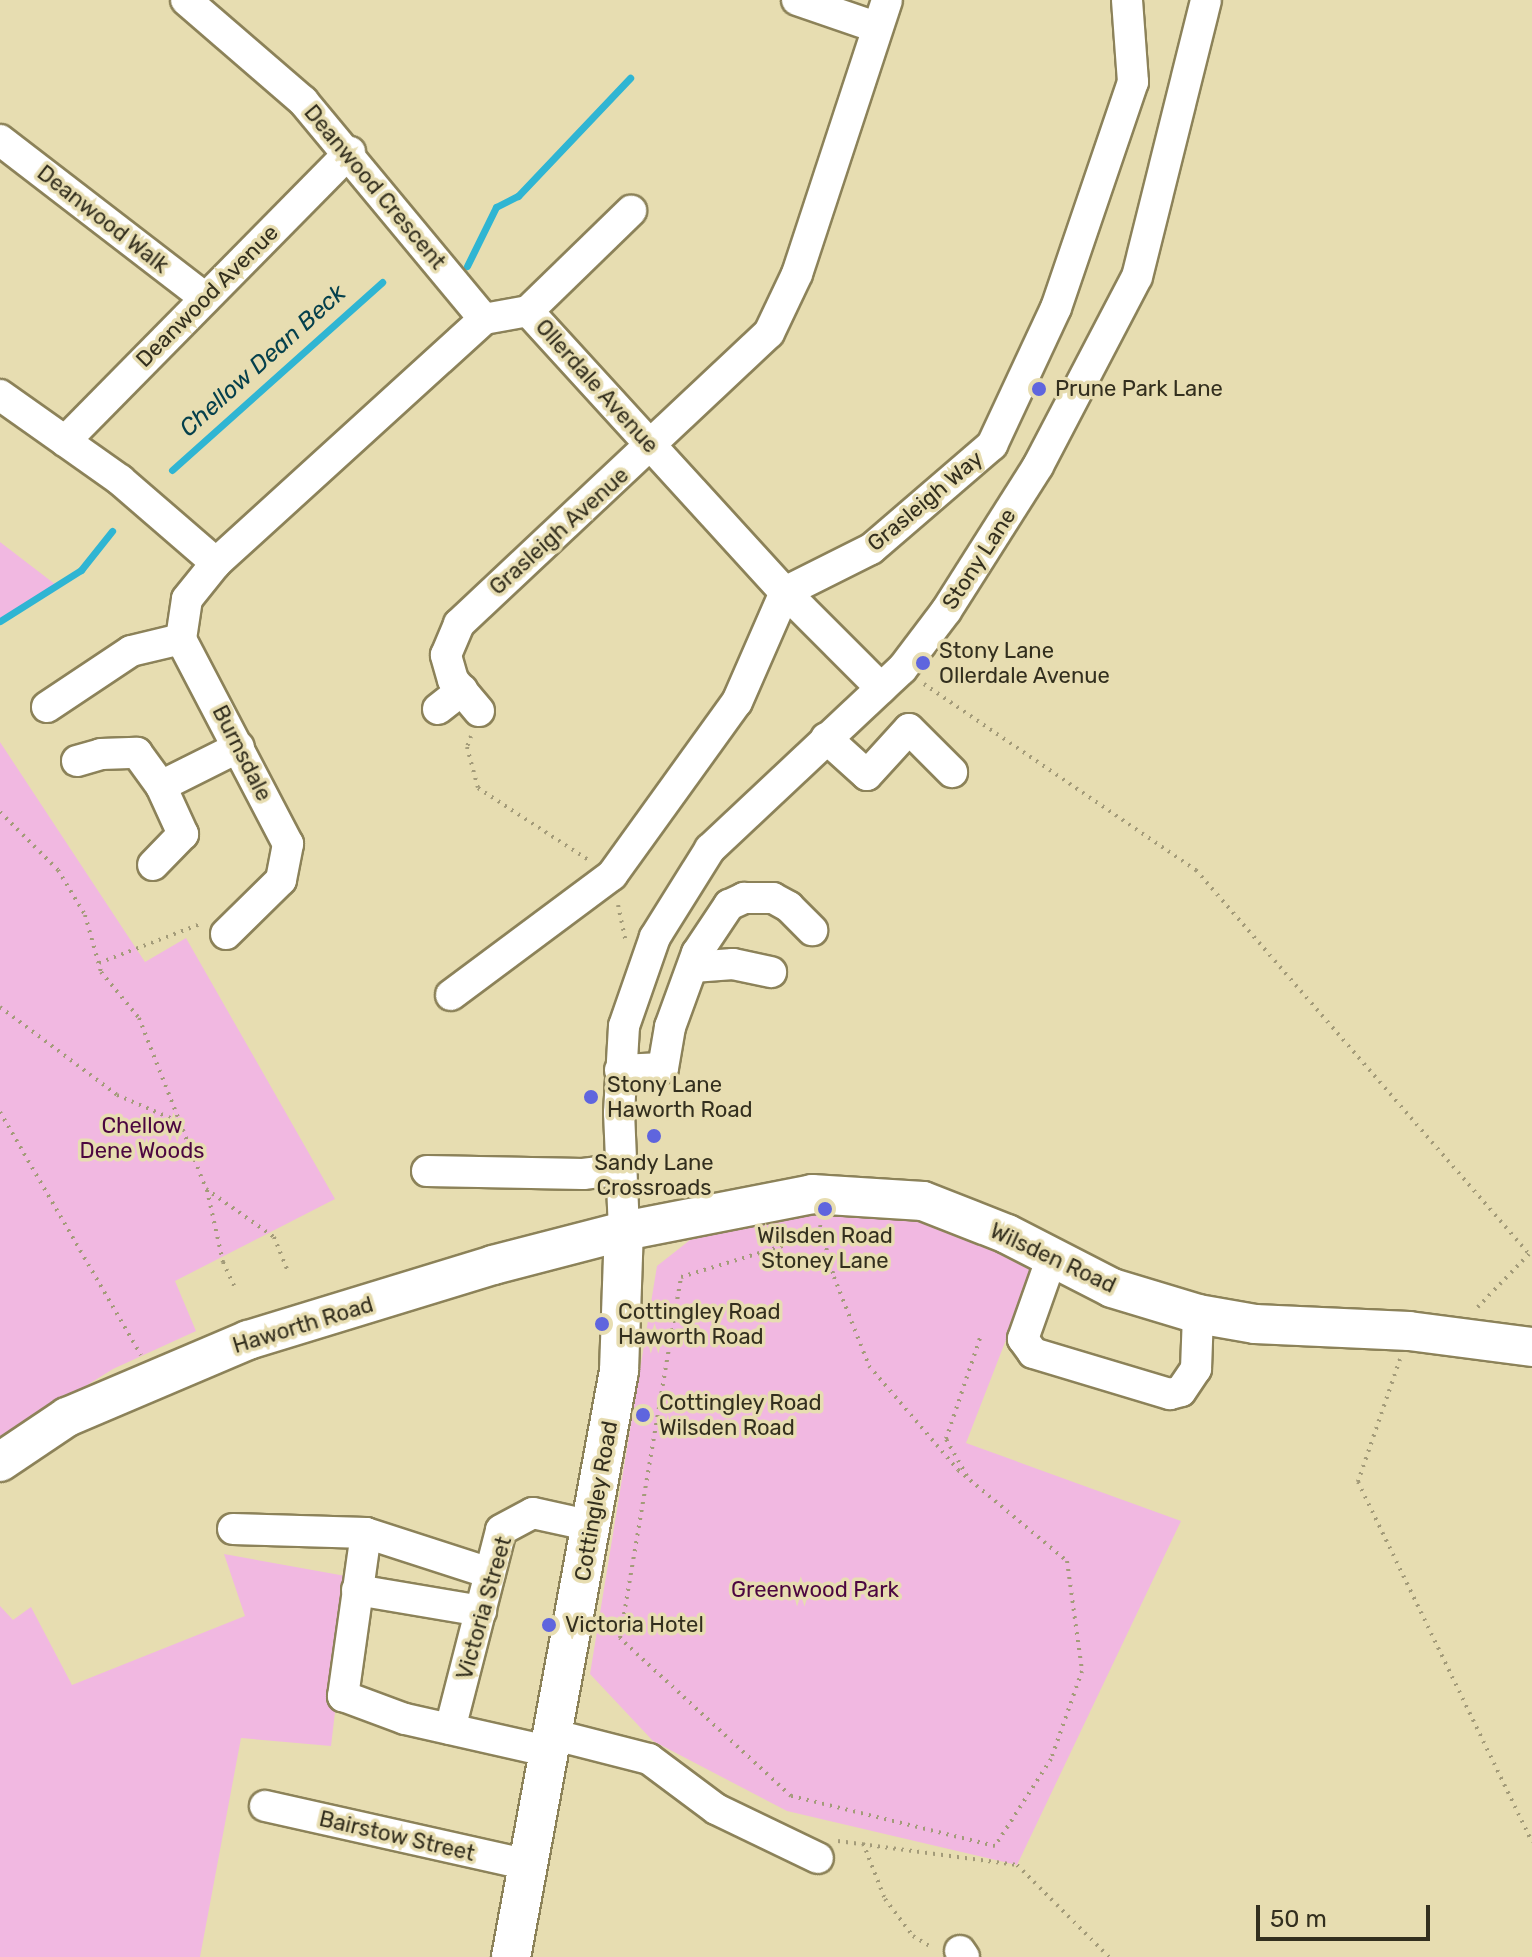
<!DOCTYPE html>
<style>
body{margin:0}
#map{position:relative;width:1532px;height:1957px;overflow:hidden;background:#e7ddb1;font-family:Rubik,sans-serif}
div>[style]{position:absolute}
.green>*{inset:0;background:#f1b8e1}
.stream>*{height:7px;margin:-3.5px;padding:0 3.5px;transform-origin:3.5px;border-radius:3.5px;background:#2fb5d3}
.path>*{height:4px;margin-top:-2px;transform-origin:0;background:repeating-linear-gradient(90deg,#a39b79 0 2px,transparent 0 8px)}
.roads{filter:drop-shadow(2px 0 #8c8259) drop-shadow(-2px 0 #8c8259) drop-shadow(0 2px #8c8259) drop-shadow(0 -2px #8c8259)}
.minor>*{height:30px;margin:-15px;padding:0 15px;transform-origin:15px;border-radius:15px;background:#fff}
.major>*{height:38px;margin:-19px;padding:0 19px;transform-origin:19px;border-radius:19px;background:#fff}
.dots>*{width:22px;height:22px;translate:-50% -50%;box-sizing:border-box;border:4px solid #e7ddb1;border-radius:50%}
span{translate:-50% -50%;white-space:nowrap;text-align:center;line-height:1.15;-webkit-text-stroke:7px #e7ddb1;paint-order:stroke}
.street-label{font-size:22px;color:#332f1e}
.poi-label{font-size:22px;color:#332f1e}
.left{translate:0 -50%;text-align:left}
.park-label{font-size:22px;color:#4c0640}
.water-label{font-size:24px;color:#05404c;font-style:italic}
.scale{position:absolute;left:1256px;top:1905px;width:174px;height:36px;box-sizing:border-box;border:4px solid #332f1e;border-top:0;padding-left:10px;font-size:24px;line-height:28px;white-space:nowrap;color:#332f1e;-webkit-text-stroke:6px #e7ddb1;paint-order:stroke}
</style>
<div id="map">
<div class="green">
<div style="clip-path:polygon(0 542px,60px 588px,0 624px)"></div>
<div style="clip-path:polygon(0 742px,145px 962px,186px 938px,335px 1199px,175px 1281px,196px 1331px,113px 1369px,0 1439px)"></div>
<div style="clip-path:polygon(855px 1210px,934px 1219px,1035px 1265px,966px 1443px,1181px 1521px,1017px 1865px,787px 1811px,653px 1741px,590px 1674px,657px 1266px,690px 1240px,783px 1216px)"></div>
<div style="clip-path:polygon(224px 1554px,351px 1577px,331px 1746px,241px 1738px,200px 1957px,0 1957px,0 1606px,13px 1620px,31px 1607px,72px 1685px,245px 1616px)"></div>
</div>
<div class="stream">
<div style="left:467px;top:266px;width:66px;rotate:-63.8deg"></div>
<div style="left:496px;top:207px;width:25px;rotate:-27deg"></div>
<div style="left:518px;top:196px;width:163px;rotate:-46.5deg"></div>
<div style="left:172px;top:470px;width:282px;rotate:-41.8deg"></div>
<div style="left:0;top:621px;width:96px;rotate:-32.2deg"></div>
<div style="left:81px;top:570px;width:50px;rotate:-51.5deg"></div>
</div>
<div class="path">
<div style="left:924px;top:684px;width:330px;rotate:34.4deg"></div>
<div style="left:1196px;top:870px;width:508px;rotate:49.07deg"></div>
<div style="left:1529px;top:1254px;width:78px;rotate:134deg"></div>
<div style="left:471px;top:736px;width:12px;rotate:110deg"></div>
<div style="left:467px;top:747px;width:42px;rotate:75deg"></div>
<div style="left:478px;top:788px;width:134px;rotate:33.1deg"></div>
<div style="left:0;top:812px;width:82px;rotate:45deg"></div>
<div style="left:58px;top:870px;width:52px;rotate:59deg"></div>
<div style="left:85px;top:915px;width:59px;rotate:74.3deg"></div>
<div style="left:101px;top:972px;width:60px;rotate:50.4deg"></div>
<div style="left:139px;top:1018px;width:184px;rotate:68.6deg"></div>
<div style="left:206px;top:1189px;width:83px;rotate:35.2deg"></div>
<div style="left:274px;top:1237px;width:37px;rotate:68deg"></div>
<div style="left:618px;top:905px;width:35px;rotate:78deg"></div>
<div style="left:99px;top:963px;width:111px;rotate:-21deg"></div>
<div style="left:0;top:1007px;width:146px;rotate:36.9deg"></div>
<div style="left:117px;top:1095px;width:71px;rotate:23.3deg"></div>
<div style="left:0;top:1112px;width:281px;rotate:59.9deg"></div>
<div style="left:207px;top:1190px;width:74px;rotate:77.5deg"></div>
<div style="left:223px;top:1262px;width:31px;rotate:65deg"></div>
<div style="left:820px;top:1225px;width:54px;rotate:74.9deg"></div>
<div style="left:834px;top:1277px;width:96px;rotate:68.5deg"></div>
<div style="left:869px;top:1366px;width:137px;rotate:49.4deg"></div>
<div style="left:958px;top:1470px;width:142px;rotate:39.9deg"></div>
<div style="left:1067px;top:1561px;width:111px;rotate:82.2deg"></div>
<div style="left:1082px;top:1671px;width:93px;rotate:109.4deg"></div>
<div style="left:1051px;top:1759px;width:103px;rotate:122.8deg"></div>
<div style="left:995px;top:1846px;width:210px;rotate:-166.2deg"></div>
<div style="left:791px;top:1796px;width:233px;rotate:-137.3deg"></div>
<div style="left:620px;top:1638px;width:366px;rotate:-80.4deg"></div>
<div style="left:681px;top:1277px;width:147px;rotate:-17deg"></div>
<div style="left:1400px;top:1359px;width:130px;rotate:108.9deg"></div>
<div style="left:1358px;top:1482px;width:400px;rotate:64.2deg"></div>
<div style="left:967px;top:1476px;width:43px;rotate:-119.6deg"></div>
<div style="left:946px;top:1439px;width:110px;rotate:-71.4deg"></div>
<div style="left:838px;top:1841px;width:181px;rotate:7.6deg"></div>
<div style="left:1017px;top:1865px;width:130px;rotate:45deg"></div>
<div style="left:863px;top:1843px;width:60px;rotate:68.6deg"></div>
<div style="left:885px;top:1899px;width:46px;rotate:52.9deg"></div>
<div style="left:913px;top:1936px;width:23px;rotate:31deg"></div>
</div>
<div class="roads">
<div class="minor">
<div style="left:186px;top:0;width:155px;rotate:40.8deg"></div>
<div style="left:303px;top:101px;width:283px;rotate:50.3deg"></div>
<div style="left:797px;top:0;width:83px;rotate:18.9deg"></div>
<div style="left:0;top:140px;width:259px;rotate:37.6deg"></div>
<div style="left:528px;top:311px;width:144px;rotate:-44.2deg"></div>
<div style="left:0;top:395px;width:147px;rotate:35.3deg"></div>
<div style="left:120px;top:480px;width:127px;rotate:40.8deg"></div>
<div style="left:65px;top:441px;width:406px;rotate:-45.4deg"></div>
<div style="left:47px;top:707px;width:101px;rotate:-33.7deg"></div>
<div style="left:131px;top:651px;width:51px;rotate:-13.5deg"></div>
<div style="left:438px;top:709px;width:31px;rotate:-38deg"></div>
<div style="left:479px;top:711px;width:40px;rotate:-130deg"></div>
<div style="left:453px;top:680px;width:26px;rotate:-106deg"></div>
<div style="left:446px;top:655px;width:34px;rotate:-67deg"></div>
<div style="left:459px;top:624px;width:425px;rotate:-43.2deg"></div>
<div style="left:769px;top:333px;width:65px;rotate:-64.6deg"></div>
<div style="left:797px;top:274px;width:288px;rotate:-71.8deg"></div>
<div style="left:826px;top:738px;width:55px;rotate:42.1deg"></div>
<div style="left:867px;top:775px;width:62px;rotate:-47.6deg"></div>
<div style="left:909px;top:729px;width:61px;rotate:45deg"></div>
<div style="left:77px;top:761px;width:25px;rotate:-16deg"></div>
<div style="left:101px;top:754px;width:36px;rotate:-2deg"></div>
<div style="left:137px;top:753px;width:41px;rotate:54deg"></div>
<div style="left:161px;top:786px;width:53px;rotate:65.4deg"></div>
<div style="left:183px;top:834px;width:43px;rotate:134.1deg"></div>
<div style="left:161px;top:786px;width:87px;rotate:-26.6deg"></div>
<div style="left:226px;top:934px;width:77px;rotate:-44.5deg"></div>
<div style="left:281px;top:880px;width:37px;rotate:-79deg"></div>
<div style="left:288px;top:844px;width:231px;rotate:-117.6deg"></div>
<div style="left:181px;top:639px;width:40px;rotate:-81.5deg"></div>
<div style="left:187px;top:599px;width:46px;rotate:-51.1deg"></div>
<div style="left:216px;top:563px;width:362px;rotate:-42.3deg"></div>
<div style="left:484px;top:319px;width:45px;rotate:-10.3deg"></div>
<div style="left:528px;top:311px;width:381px;rotate:47.6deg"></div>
<div style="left:785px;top:592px;width:136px;rotate:45deg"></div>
<div style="left:693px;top:967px;width:40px;rotate:-4.3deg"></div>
<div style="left:733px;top:964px;width:39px;rotate:12deg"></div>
<div style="left:451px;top:995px;width:201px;rotate:-36.7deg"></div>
<div style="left:612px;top:875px;width:213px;rotate:-54.2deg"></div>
<div style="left:737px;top:702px;width:120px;rotate:-66.4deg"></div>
<div style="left:785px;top:592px;width:96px;rotate:-26.6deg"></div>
<div style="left:871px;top:549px;width:160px;rotate:-40.7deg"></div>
<div style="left:992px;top:445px;width:151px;rotate:-65deg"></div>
<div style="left:1056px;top:308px;width:239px;rotate:-71.2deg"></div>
<div style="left:1133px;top:82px;width:82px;rotate:-94.2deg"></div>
<div style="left:620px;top:1070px;width:43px;rotate:-2.7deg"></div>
<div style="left:663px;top:1068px;width:42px;rotate:-80.3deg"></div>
<div style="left:670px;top:1027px;width:79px;rotate:-70deg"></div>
<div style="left:697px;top:953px;width:58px;rotate:-56.3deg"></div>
<div style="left:729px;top:905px;width:17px;rotate:-25deg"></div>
<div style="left:744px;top:898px;width:29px"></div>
<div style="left:773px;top:898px;width:18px;rotate:29deg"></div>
<div style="left:789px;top:907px;width:33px;rotate:45deg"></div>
<div style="left:427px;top:1171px;width:156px;rotate:1.1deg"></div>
<div style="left:583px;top:1174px;width:39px;rotate:-7deg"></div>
<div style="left:624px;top:1231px;width:118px;rotate:-92.4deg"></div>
<div style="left:619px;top:1113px;width:87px;rotate:-86.7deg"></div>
<div style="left:624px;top:1026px;width:94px;rotate:-70.8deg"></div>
<div style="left:655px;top:937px;width:104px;rotate:-58deg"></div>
<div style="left:710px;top:849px;width:263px;rotate:-43.2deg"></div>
<div style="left:902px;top:669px;width:73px;rotate:-52.8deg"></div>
<div style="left:946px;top:611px;width:172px;rotate:-57.6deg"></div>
<div style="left:1038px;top:466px;width:213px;rotate:-62.4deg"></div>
<div style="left:1137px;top:277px;width:285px;rotate:-76deg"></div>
<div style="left:1052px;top:1257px;width:87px;rotate:109.5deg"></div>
<div style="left:1023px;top:1339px;width:17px;rotate:54deg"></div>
<div style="left:1033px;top:1353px;width:143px;rotate:16.7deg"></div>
<div style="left:1170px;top:1394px;width:11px;rotate:-15deg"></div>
<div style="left:1181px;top:1391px;width:27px;rotate:-56deg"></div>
<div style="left:1196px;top:1369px;width:55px;rotate:-87.9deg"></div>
<div style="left:233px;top:1529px;width:133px;rotate:1.7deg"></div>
<div style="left:366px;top:1533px;width:130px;rotate:17.9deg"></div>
<div style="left:366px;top:1533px;width:165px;rotate:98deg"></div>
<div style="left:343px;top:1696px;width:66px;rotate:20.4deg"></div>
<div style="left:405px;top:1719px;width:151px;rotate:12.7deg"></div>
<div style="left:357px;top:1590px;width:126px;rotate:9.6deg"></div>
<div style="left:450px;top:1729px;width:205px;rotate:-75.6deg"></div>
<div style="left:501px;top:1530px;width:36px;rotate:-28deg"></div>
<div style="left:533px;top:1513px;width:60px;rotate:12.4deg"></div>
<div style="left:555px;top:1735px;width:97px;rotate:14.3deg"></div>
<div style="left:649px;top:1759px;width:84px;rotate:36.7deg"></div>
<div style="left:716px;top:1809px;width:113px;rotate:25.7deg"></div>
<div style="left:265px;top:1806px;width:271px;rotate:12.6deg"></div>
<div style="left:960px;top:1951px;width:7px;rotate:56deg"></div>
</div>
<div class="major">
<div style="left:0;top:1462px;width:81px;rotate:-33.9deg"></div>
<div style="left:67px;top:1417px;width:197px;rotate:-23deg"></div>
<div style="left:248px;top:1340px;width:256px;rotate:-17deg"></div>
<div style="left:493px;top:1265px;width:135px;rotate:-14.5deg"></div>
<div style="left:624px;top:1231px;width:192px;rotate:-11.1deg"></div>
<div style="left:812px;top:1194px;width:111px;rotate:3.6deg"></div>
<div style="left:923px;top:1201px;width:90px;rotate:21.4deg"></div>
<div style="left:1007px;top:1234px;width:118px;rotate:27.2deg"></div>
<div style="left:1112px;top:1288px;width:90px;rotate:16.8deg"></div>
<div style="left:1198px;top:1314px;width:58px;rotate:10deg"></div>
<div style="left:1255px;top:1324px;width:154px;rotate:2.6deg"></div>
<div style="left:1409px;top:1331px;width:124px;rotate:7.4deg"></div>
<div style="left:511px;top:1957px;width:596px;rotate:-79.56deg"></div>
<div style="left:619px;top:1371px;width:140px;rotate:-88deg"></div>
</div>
</div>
<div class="dots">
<div style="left:1039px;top:389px;background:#5f65de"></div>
<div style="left:923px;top:663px;background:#5f65de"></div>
<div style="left:591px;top:1097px;background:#5f65de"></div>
<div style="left:654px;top:1136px;background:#5f65de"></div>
<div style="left:825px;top:1209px;background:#5f65de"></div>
<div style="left:602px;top:1324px;background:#5f65de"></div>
<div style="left:643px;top:1415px;background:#5f65de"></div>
<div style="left:549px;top:1625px;background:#5f65de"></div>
</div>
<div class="street-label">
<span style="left:375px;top:187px;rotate:50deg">Deanwood Crescent</span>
<span style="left:103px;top:219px;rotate:38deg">Deanwood Walk</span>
<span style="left:207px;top:296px;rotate:-45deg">Deanwood Avenue</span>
<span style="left:597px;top:386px;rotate:48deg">Ollerdale Avenue</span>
<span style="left:925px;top:501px;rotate:-40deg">Grasleigh Way</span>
<span style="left:559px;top:531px;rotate:-42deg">Grasleigh Avenue</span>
<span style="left:979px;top:559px;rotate:-57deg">Stony Lane</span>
<span style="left:242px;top:753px;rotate:63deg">Burnsdale</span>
<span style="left:1053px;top:1258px;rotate:25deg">Wilsden Road</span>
<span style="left:303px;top:1325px;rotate:-17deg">Haworth Road</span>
<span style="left:596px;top:1501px;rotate:-80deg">Cottingley Road</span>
<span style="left:484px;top:1608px;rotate:-74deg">Victoria Street</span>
<span style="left:397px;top:1836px;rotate:13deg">Bairstow Street</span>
</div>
<div class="poi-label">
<span class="left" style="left:1055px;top:389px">Prune Park Lane</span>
<span class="left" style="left:939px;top:663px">Stony Lane<br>Ollerdale Avenue</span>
<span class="left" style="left:607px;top:1097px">Stony Lane<br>Haworth Road</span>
<span style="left:654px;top:1175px">Sandy Lane<br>Crossroads</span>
<span style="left:825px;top:1248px">Wilsden Road<br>Stoney Lane</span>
<span class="left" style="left:618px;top:1324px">Cottingley Road<br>Haworth Road</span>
<span class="left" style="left:659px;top:1415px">Cottingley Road<br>Wilsden Road</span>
<span class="left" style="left:565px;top:1625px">Victoria Hotel</span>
</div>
<div class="park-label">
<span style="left:142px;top:1138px">Chellow<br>Dene Woods</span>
<span style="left:815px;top:1590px">Greenwood Park</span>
</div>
<div class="water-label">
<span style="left:263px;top:361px;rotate:-42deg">Chellow Dean Beck</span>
</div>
<div class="scale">50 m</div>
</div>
